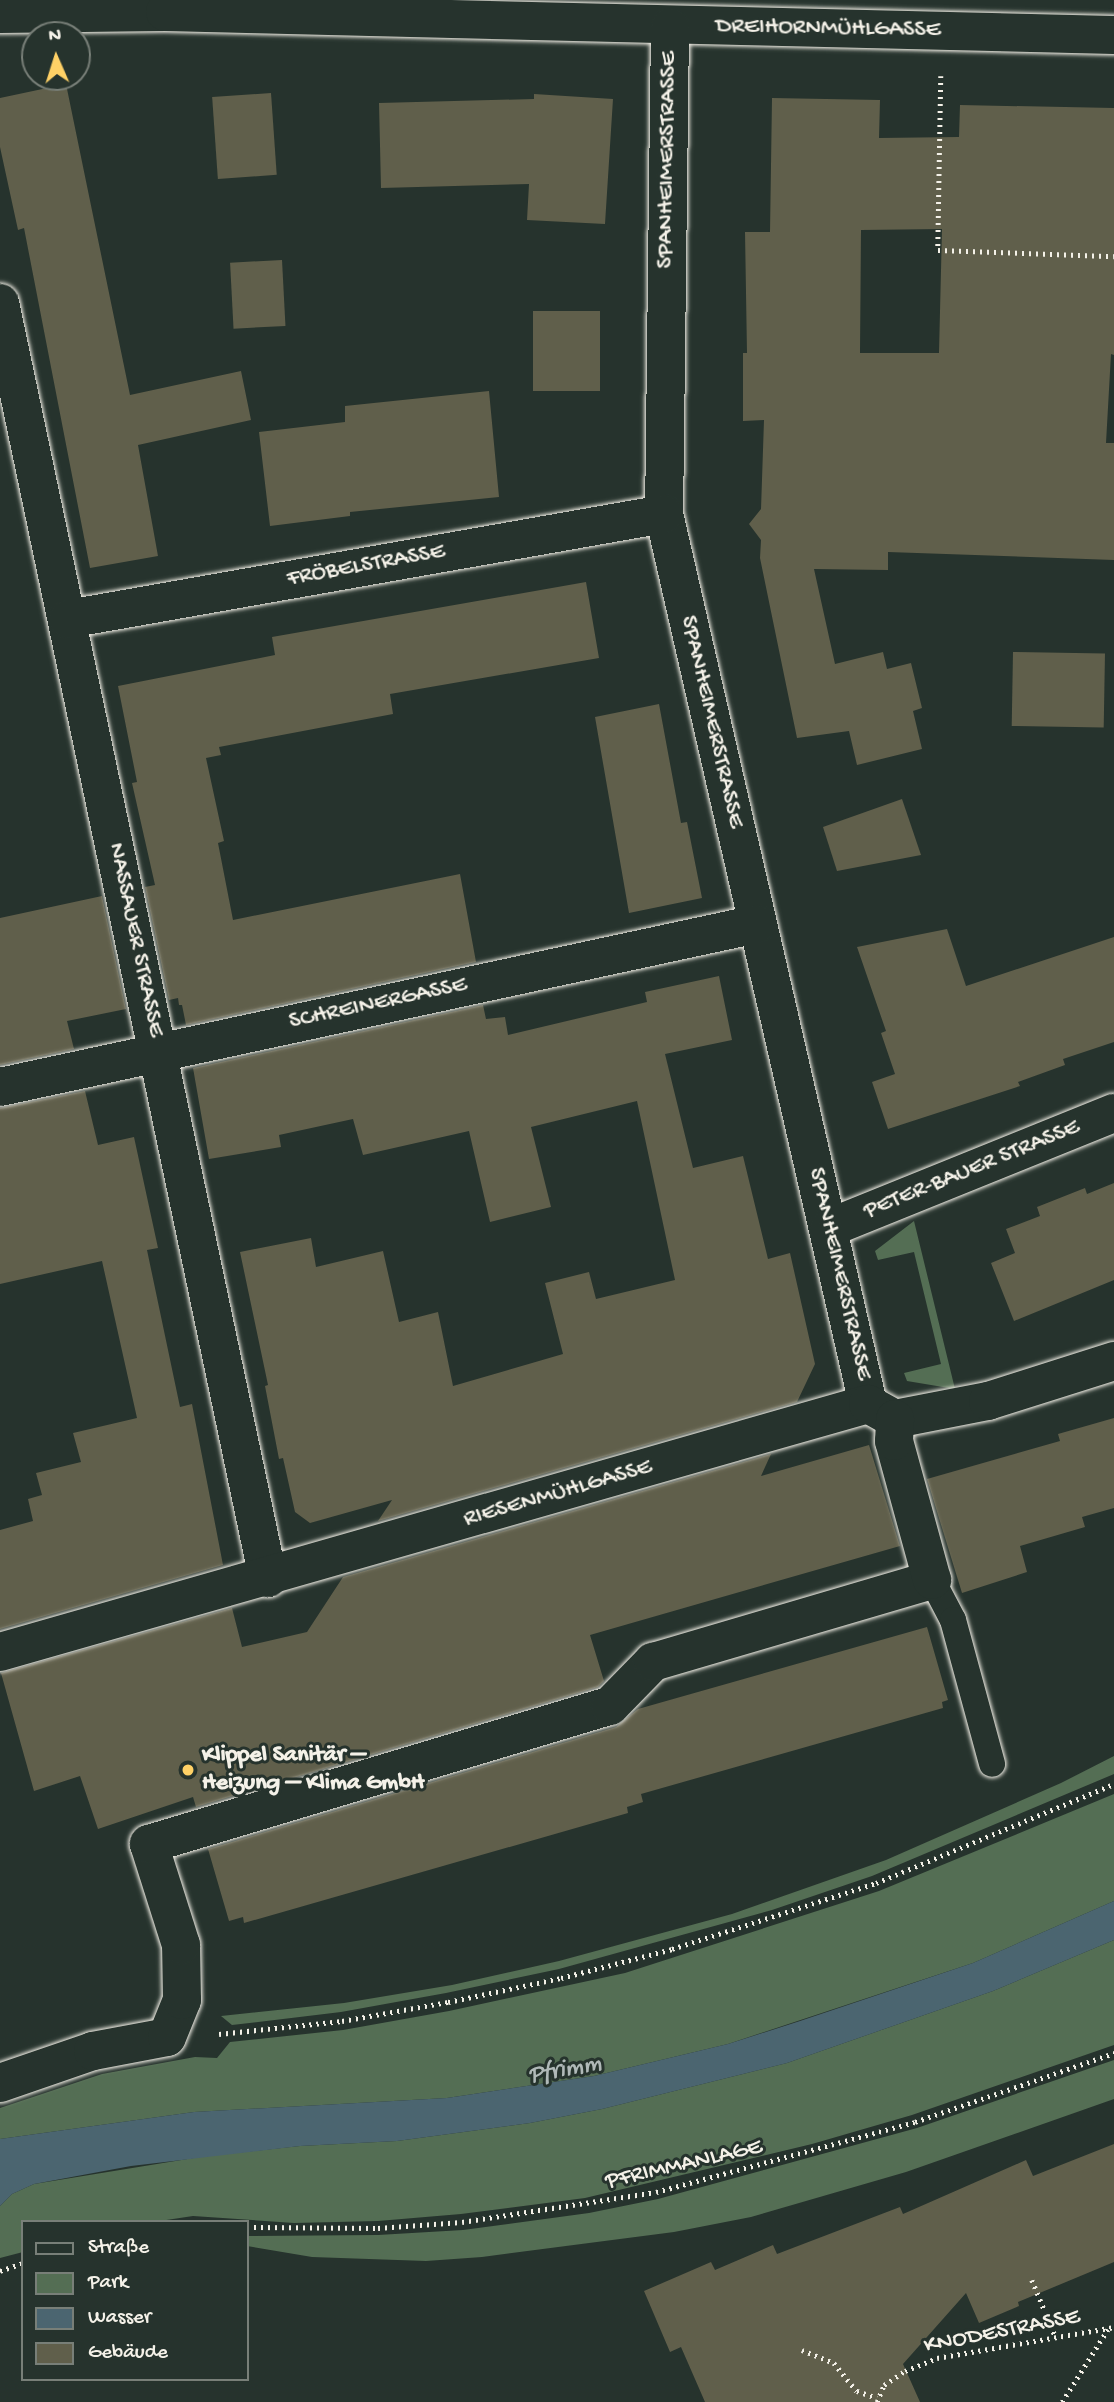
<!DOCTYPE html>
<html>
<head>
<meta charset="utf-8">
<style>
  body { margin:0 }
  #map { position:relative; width:1114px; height:2402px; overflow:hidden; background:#26332d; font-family:"Gochi Hand",sans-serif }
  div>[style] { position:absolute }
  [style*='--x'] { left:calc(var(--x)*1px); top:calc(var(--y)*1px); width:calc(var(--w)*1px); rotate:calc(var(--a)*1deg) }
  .green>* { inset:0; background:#546e54 }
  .water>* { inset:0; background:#4b6570 }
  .building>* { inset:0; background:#605f4b; transform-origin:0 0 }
  .path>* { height:4.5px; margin-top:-2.25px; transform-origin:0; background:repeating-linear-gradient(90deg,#f4f1e8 0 2px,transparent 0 7px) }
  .roads { filter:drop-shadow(0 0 2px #f4f1e8) drop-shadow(0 0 2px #f4f1e8) }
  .service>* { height:26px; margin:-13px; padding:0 13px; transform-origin:13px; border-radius:13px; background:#26332d }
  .minor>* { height:38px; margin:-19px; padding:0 19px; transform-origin:19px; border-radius:19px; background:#26332d }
  .dots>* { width:19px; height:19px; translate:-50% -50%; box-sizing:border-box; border:4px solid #26332d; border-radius:50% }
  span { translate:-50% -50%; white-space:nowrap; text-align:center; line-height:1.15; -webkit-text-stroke:6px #26332d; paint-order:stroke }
  .street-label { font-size:24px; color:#f4f1e8 }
  .poi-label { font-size:24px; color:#f4f1e8; font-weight:700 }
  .left { translate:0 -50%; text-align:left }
  .water-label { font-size:26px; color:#b0b9b8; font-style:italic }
  .legend { position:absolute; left:21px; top:2220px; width:228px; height:161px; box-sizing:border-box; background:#26332d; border:2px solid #787f78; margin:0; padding:9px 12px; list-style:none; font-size:21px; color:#f4f1e8 }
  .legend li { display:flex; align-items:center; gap:14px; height:35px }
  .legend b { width:35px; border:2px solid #787f78 }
  .north { position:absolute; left:21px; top:21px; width:70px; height:70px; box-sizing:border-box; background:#26332d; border:2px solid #787f78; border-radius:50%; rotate:357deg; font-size:19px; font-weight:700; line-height:28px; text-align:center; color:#f4f1e8 }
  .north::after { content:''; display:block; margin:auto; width:24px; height:32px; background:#ffd166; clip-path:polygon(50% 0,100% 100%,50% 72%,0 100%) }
</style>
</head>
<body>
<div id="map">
  <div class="green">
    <i style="clip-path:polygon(914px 1221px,955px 1389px,907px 1381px,904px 1373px,941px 1364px,914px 1252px,878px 1260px,875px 1251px)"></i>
    <i style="clip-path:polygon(1114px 1756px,1114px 1774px,872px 1876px,772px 1910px,559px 1969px,446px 1993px,341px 2012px,232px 2025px,221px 2016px,344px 2003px,452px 1985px,559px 1961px,732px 1914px,886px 1860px,1061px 1783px)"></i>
    <i style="clip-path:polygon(1114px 1794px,1114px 1901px,973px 1963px,728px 2044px,594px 2076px,447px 2098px,194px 2112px,0 2139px,0 2108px,102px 2074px,195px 2057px,217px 2058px,230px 2042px,343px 2030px,449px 2011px,625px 1973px,879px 1891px)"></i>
    <i style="clip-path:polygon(1114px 1940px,1114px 2045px,912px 2115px,812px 2144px,585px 2198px,461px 2214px,378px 2221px,294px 2223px,193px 2216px,153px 2222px,23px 2222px,23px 2252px,0 2258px,0 2206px,12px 2194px,34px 2184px,206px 2156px,300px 2146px,397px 2141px,530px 2123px,602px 2109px,787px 2063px,993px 1991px)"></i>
    <i style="clip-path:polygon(1114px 2060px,1114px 2099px,906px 2172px,751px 2217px,674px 2232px,482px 2257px,426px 2261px,312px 2257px,247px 2246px,247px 2236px,378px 2235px,463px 2230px,589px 2213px,658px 2199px,917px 2128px)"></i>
  </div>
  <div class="water">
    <i style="clip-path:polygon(1114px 1901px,1114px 1940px,993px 1991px,787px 2063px,602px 2109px,530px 2123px,397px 2141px,300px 2146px,131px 2166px,34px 2184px,12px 2194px,0 2206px,0 2139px,194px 2112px,447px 2098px,594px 2076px,728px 2044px,800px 2021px,973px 1963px)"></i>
  </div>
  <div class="building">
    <i style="clip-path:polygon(66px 84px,130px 395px,241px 371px,251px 420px,138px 445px,158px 556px,90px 568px,24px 228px,18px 230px,0 147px,0 98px)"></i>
    <i style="left:271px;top:93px;width:82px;height:59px;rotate:86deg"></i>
    <i style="clip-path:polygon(534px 94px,613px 99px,605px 224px,527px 220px,529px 184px,381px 188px,379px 103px,534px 99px)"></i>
    <i style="clip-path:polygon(evenodd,772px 98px,880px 100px,879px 138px,959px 137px,960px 105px,1114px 108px,1114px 355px,1111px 354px,1106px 443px,1114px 443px,1114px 560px,888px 552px,888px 570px,814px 569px,835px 664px,883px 652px,887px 669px,911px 663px,922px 708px,913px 711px,922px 749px,857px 765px,849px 731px,797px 738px,760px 558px,761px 540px,749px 524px,761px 509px,764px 420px,743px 421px,743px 353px,747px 353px,745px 232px,770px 232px,772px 98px,942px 229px,939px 353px,860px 353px,861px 230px,942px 229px)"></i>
    <i style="left:282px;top:260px;width:66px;height:52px;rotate:87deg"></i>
    <i style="left:533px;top:311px;width:67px;height:80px"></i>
    <i style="clip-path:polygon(489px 391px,499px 497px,350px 512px,350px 516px,270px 526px,259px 432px,345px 422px,345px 406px)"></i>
    <i style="clip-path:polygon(586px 582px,599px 658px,390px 694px,393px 714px,219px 747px,221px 755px,206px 758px,224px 841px,218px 843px,233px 920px,460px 874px,476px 962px,186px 1025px,182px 1005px,179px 1005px,178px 998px,169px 1000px,145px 887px,155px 885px,132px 783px,137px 782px,118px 686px,275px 655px,272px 637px)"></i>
    <i style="left:1013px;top:652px;width:92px;height:74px;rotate:1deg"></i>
    <i style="clip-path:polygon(659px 704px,681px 823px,687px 822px,702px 898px,629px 913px,595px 717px)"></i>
    <i style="clip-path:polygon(902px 799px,921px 855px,837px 871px,823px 827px)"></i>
    <i style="clip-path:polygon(102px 896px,126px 1009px,67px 1021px,74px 1049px,0 1065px,0 918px)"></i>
    <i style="clip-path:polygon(947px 929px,966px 986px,1114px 937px,1114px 1042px,1063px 1059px,1065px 1065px,1018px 1082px,1020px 1086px,888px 1129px,872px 1082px,895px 1074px,881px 1033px,886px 1031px,857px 947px)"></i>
    <i style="clip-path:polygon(719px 976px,732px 1040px,665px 1054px,693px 1168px,743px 1156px,768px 1259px,790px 1253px,815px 1364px,797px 1402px,378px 1521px,392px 1500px,310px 1523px,295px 1512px,283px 1458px,279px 1459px,265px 1386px,268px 1385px,240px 1252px,311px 1238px,316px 1267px,383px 1251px,399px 1322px,438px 1312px,453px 1386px,563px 1354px,545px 1283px,589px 1272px,596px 1299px,675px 1280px,637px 1101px,531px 1127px,551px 1207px,490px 1222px,469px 1131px,363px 1155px,353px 1119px,279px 1135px,281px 1147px,209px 1159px,193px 1068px,483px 1005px,486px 1019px,505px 1017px,508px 1035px,647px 1002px,645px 992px)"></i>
    <i style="clip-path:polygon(85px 1091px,98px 1145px,134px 1137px,158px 1248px,147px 1250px,180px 1407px,192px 1404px,223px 1565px,0 1629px,0 1530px,33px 1521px,28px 1499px,42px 1495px,36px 1473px,81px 1462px,73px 1433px,137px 1418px,102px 1261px,0 1284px,0 1108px)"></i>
    <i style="clip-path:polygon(1114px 1183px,1114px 1280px,1014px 1321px,991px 1263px,1015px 1253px,1006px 1229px,1040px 1216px,1037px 1207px,1085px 1188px,1087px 1194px)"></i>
    <i style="clip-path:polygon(1114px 1418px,1114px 1508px,1082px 1517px,1085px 1527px,1020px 1546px,1027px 1572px,962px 1593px,927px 1479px,1060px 1441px,1058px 1434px)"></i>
    <i style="clip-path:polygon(869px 1445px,900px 1546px,590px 1635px,604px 1681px,598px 1687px,196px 1807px,193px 1797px,98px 1829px,80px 1776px,34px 1791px,1px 1673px,232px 1608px,242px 1647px,307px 1632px,343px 1577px,771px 1454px,761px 1476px)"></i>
    <i style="clip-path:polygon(927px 1627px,948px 1700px,942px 1702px,943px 1708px,641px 1794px,643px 1802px,627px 1807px,628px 1813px,244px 1923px,243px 1917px,229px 1921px,208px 1849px,616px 1727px,638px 1709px)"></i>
    <i style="clip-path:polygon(1114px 2144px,1114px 2262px,1018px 2302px,1019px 2306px,979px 2323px,966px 2293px,903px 2364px,920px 2402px,705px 2402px,681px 2347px,670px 2352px,644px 2291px,711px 2262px,715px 2270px,773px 2245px,777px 2254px,900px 2207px,903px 2214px,1026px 2160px,1033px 2176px)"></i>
  </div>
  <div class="path">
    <i style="--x:941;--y:76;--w:174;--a:91"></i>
    <i style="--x:938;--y:250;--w:176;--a:2"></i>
    <i style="--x:219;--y:2034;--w:124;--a:-6"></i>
    <i style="--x:342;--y:2021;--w:108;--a:-10.2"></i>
    <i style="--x:448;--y:2002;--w:116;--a:-12"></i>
    <i style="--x:561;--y:1978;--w:115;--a:-14.6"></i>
    <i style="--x:672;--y:1949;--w:214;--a:-17.9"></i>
    <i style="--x:876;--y:1883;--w:258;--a:-22.6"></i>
    <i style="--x:247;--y:2227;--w:131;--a:0.4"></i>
    <i style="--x:378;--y:2228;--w:84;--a:-4.1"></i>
    <i style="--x:462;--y:2222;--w:196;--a:-8.8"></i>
    <i style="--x:656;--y:2192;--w:268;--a:-15.1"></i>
    <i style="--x:915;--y:2122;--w:211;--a:-19.1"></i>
    <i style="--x:0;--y:2271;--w:24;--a:-19"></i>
    <i style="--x:1032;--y:2280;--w:63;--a:67.5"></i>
    <i style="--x:802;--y:2350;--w:35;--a:22"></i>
    <i style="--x:834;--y:2363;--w:36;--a:51"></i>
    <i style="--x:857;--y:2391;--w:21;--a:19"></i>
    <i style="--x:877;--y:2402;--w:18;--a:-68"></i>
    <i style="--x:884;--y:2385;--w:25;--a:-34"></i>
    <i style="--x:905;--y:2371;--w:35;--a:-22"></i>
    <i style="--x:937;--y:2358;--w:180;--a:-9.9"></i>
    <i style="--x:1062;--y:2402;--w:86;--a:-57.8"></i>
  </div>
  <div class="roads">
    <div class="service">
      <i style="--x:932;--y:1580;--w:45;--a:62.3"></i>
      <i style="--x:953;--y:1620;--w:149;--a:74.8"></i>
    </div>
    <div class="minor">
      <i style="--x:0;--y:14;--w:165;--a:-0.7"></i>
      <i style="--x:165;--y:12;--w:949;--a:1.39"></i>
      <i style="--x:670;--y:27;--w:487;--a:90.7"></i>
      <i style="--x:664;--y:514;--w:913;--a:77.09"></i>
      <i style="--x:0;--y:303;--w:1303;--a:78.13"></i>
      <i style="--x:68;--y:619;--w:605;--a:-9.99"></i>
      <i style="--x:0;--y:1087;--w:774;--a:-12.15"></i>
      <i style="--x:829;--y:1228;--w:307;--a:-22"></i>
      <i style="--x:0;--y:1652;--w:903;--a:-15.95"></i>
      <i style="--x:868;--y:1404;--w:31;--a:29"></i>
      <i style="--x:895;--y:1419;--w:95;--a:-11"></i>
      <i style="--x:988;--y:1401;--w:132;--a:-17.6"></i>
      <i style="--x:0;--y:2083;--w:98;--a:-19"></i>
      <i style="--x:93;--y:2051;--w:75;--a:-10.7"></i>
      <i style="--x:167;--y:2037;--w:40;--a:-68"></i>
      <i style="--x:182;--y:2000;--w:55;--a:-91"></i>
      <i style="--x:181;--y:1945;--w:106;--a:-107.6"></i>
      <i style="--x:149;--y:1844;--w:481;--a:-16.7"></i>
      <i style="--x:610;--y:1706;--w:62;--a:-45.7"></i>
      <i style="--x:653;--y:1662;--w:291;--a:-16.4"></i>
      <i style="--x:932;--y:1580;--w:144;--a:-105.3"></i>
      <i style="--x:894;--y:1441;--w:22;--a:-87"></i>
    </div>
  </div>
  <div class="dots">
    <i style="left:188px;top:1770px;background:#ffd166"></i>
  </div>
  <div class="street-label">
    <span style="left:828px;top:29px;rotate:1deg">DREIHORNMÜHLGASSE</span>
    <span style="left:668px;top:160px;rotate:-89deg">SPANHEIMERSTRASSE</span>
    <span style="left:366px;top:566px;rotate:-10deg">FRÖBELSTRASSE</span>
    <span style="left:711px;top:722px;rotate:77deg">SPANHEIMERSTRASSE</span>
    <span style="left:135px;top:940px;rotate:78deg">NASSAUER STRASSE</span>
    <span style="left:378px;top:1004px;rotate:-12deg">SCHREINERGASSE</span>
    <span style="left:972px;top:1170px;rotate:-22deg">PETER-BAUER STRASSE</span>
    <span style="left:839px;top:1274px;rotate:77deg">SPANHEIMERSTRASSE</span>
    <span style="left:558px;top:1494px;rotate:-16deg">RIESENMÜHLGASSE</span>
    <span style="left:684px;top:2165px;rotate:-13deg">PFRIMMANLAGE</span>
    <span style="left:1002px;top:2332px;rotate:-11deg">KNODESTRASSE</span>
  </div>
  <div class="poi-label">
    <span class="left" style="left:202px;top:1770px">Klippel Sanitär –<br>Heizung – Klima GmbH</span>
  </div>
  <div class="water-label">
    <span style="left:565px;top:2071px;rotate:-10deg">Pfrimm</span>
  </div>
  <ul class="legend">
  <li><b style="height:9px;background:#26332d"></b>Straße</li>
  <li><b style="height:19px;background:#546e54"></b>Park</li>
  <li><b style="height:19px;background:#4b6570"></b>Wasser</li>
  <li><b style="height:19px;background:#605f4b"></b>Gebäude</li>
  </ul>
  <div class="north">N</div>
</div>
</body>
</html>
